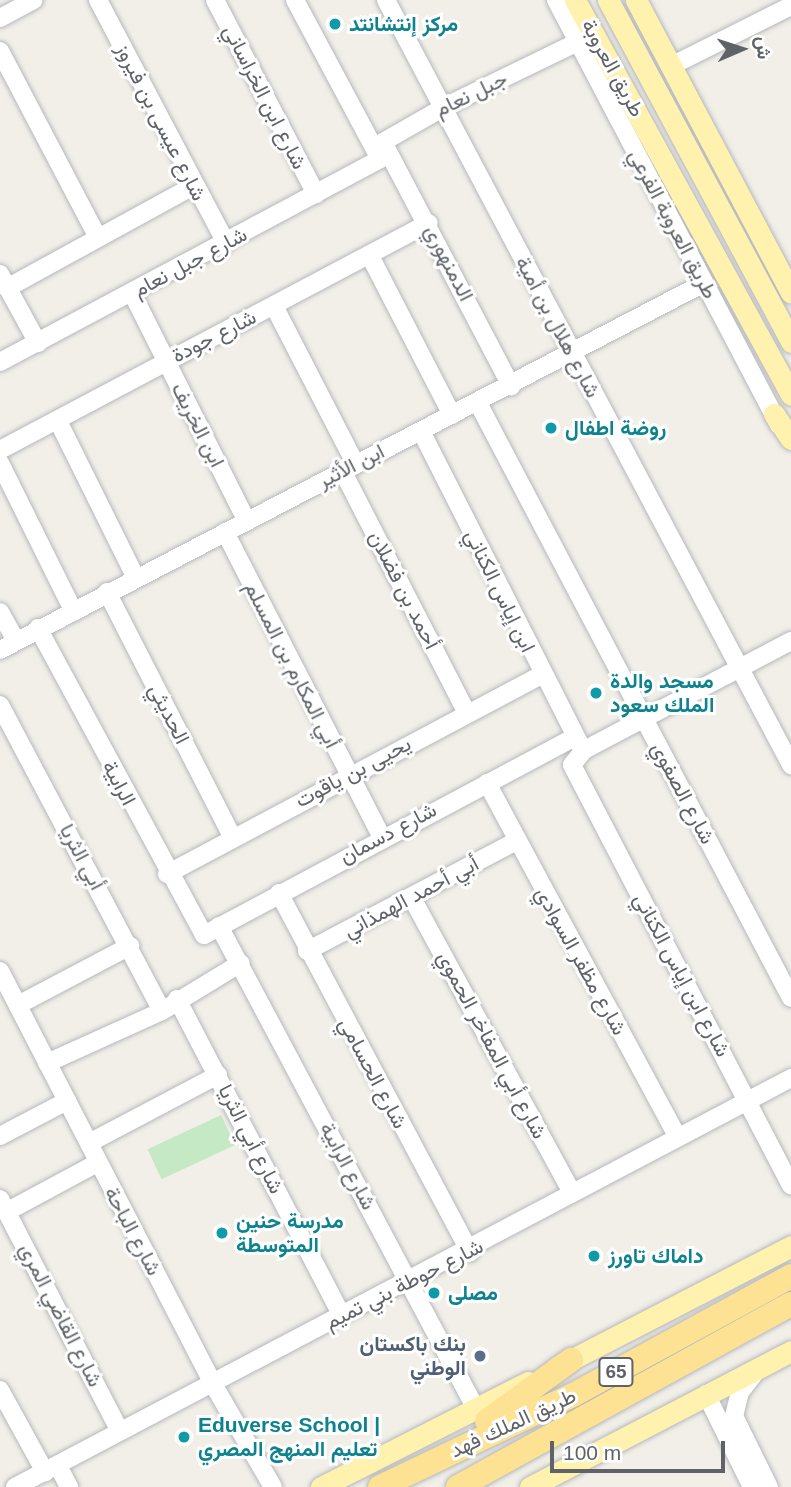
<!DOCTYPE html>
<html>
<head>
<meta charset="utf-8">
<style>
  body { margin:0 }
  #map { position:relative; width:791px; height:1487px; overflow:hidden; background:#f1efe8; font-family:Helvetica,Vazirmatn,sans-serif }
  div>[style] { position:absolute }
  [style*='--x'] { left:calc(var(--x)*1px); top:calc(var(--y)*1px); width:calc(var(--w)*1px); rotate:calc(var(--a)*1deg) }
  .green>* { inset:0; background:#c5e8c5; transform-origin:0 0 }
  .roads { filter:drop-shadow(0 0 2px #b5b8bc) drop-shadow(0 0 2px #b5b8bc) }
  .minor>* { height:18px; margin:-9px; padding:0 9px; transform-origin:9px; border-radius:9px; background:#fff }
  .major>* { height:21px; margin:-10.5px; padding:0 10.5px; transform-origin:10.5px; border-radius:10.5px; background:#fff2af }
  .highway>* { height:24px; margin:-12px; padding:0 12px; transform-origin:12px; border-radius:12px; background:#fde293 }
  .dots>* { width:19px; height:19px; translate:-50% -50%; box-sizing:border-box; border:4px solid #fff; border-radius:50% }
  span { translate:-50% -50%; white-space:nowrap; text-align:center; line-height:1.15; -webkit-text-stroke:6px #fff; paint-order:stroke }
  .shield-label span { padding:2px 5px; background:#fff; border:2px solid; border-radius:5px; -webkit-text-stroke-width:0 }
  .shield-label { font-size:19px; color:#5f6368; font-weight:700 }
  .culture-label { font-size:21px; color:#0d838f; font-weight:700 }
  .left { translate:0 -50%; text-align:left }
  .street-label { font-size:21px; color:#5f6368 }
  .service-label { font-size:21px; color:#4e5e75; font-weight:700 }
  .right { translate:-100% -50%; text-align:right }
  .north { position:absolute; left:707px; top:14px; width:70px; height:70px; -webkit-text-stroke:5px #fff; paint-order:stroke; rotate:87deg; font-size:19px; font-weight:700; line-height:28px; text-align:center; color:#5f6368 }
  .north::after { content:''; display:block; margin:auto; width:24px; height:32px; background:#5f6368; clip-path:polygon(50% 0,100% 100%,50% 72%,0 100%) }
  .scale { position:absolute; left:550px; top:1441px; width:175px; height:32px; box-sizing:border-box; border:4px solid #5f6368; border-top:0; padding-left:9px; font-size:21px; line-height:24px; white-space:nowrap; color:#5f6368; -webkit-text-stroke:5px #fff; paint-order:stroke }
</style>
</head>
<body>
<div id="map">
  <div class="green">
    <i style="left:221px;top:1115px;width:33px;height:81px;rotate:65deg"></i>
  </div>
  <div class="roads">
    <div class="minor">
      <i style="--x:98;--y:0;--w:275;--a:62.2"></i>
      <i style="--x:215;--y:0;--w:219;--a:62.5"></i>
      <i style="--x:295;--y:0;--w:180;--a:61.9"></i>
      <i style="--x:386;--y:0;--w:866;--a:62.1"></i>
      <i style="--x:556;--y:0;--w:480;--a:62.3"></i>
      <i style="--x:0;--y:18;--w:38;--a:-28"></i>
      <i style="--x:0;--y:51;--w:211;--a:62.3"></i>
      <i style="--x:673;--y:65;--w:132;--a:-26.6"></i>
      <i style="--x:383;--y:142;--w:276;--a:62.3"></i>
      <i style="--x:381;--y:152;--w:10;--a:-79"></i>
      <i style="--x:383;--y:142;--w:70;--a:-29.8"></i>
      <i style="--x:444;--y:107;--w:149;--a:-25.9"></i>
      <i style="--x:370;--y:256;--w:179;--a:62.7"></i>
      <i style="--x:0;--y:274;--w:79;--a:61.2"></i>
      <i style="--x:7;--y:288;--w:212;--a:-28.7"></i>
      <i style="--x:132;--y:293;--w:254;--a:63.3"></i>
      <i style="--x:274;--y:306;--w:177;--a:62.7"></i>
      <i style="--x:0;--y:362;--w:431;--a:-28.1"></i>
      <i style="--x:478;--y:403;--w:672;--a:62.25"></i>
      <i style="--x:58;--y:421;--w:173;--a:63.6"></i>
      <i style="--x:421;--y:431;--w:353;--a:63.1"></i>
      <i style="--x:0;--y:450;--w:485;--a:-27.9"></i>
      <i style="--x:0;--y:463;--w:166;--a:63.6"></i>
      <i style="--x:342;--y:470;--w:271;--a:62.8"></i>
      <i style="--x:225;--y:532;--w:341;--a:62.8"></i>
      <i style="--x:107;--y:592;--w:274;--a:62.9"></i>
      <i style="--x:0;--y:612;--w:33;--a:61"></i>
      <i style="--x:38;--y:628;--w:349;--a:61.6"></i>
      <i style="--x:204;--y:935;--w:421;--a:-28.1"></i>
      <i style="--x:791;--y:641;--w:234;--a:152.2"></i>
      <i style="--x:584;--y:750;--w:19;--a:129"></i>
      <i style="--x:572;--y:765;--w:474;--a:62.5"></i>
      <i style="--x:0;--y:650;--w:794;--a:-27.53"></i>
      <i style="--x:0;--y:705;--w:346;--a:62.1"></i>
      <i style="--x:487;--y:783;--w:402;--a:61.7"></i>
      <i style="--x:167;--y:874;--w:425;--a:-28"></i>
      <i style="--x:279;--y:893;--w:407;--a:62"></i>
      <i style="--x:412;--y:898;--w:336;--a:61.5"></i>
      <i style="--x:219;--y:926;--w:545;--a:61.98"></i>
      <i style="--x:307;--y:951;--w:235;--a:-27.7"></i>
      <i style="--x:0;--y:971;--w:465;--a:62.7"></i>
      <i style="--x:213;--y:1384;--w:119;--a:59.8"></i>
      <i style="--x:177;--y:999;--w:357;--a:62.5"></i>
      <i style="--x:18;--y:1005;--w:127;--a:-27.8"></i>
      <i style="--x:47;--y:1063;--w:126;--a:-24.3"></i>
      <i style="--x:162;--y:1011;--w:92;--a:-31.3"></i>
      <i style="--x:0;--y:1136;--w:76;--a:-27.6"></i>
      <i style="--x:89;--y:1143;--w:146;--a:-27.8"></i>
      <i style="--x:0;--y:1199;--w:261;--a:62.7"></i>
      <i style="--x:8;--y:1211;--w:101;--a:-28.3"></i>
      <i style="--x:758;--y:1369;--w:29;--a:128"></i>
      <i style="--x:740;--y:1392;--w:25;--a:104"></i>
      <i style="--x:734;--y:1416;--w:79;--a:63.8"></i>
      <i style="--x:0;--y:1390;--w:94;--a:61.2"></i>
      <i style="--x:706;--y:1394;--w:104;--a:63.7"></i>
      <i style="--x:58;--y:1466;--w:24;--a:62"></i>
      <i style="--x:15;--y:1487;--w:877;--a:-27.79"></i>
    </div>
    <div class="major">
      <i style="--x:575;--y:0;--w:450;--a:61.3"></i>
      <i style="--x:608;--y:0;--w:388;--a:61.8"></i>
      <i style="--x:636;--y:0;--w:331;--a:62.1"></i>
      <i style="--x:774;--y:414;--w:30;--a:56"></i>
      <i style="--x:557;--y:1367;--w:263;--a:-27.3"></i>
      <i style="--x:321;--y:1487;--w:232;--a:-26.9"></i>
      <i style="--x:530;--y:1487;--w:294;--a:-27.5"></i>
    </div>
    <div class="highway">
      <i style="--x:487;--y:1421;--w:104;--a:-36"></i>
      <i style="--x:380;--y:1487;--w:214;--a:-25.5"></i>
      <i style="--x:573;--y:1395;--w:248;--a:-28.6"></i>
      <i style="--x:458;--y:1487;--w:380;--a:-28.8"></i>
    </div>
  </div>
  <div class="dots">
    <i style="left:335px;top:24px;background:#0f9aa8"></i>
    <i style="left:551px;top:428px;background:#0f9aa8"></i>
    <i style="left:596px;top:693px;background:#0f9aa8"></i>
    <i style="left:222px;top:1233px;background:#0f9aa8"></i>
    <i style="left:594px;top:1256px;background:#0f9aa8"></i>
    <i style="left:434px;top:1293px;background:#0f9aa8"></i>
    <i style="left:480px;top:1356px;background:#5c6f8a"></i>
    <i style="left:184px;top:1437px;background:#0f9aa8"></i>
  </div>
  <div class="shield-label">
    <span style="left:616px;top:1372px">65</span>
  </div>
  <div class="culture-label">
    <span class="left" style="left:349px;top:24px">مركز إنتشانتد</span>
    <span class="left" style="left:565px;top:428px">روضة اطفال</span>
    <span class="left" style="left:610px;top:693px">مسجد والدة<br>الملك سعود</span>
    <span class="left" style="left:236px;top:1233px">مدرسة حنين<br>المتوسطة</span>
    <span class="left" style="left:608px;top:1256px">داماك تاورز</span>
    <span class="left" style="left:448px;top:1293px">مصلى</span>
    <span class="left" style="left:198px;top:1437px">Eduverse School |<br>تعليم المنهج المصري</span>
  </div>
  <div class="street-label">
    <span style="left:613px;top:68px;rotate:61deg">طريق العروبة</span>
    <span style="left:471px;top:94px;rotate:-26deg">جبل نعام</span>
    <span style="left:265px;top:97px;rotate:63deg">شارع ابن الخراساني</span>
    <span style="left:161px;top:122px;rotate:63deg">شارع عيسى بن فيروز</span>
    <span style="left:673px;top:224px;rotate:62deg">طريق العروبة الفرعي</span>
    <span style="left:190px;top:262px;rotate:-28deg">شارع جبل نعام</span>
    <span style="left:449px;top:263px;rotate:63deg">الدمنهوري</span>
    <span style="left:558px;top:327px;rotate:62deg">شارع هلال بن أمية</span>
    <span style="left:214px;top:336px;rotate:-27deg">شارع جودة</span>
    <span style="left:198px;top:425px;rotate:63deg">ابن الخريف</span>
    <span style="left:351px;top:466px;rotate:-27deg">ابن الأثير</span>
    <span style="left:404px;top:590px;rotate:63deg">أحمد بن فضلان</span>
    <span style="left:500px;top:591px;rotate:64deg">ابن إياس الكناني</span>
    <span style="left:292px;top:665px;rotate:63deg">أبي المكارم بن المسلم</span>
    <span style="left:169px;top:714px;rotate:63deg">الحديثي</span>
    <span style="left:353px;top:772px;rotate:-28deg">يحيى بن ياقوت</span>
    <span style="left:119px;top:783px;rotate:62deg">الرابية</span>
    <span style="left:683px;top:793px;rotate:62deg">شارع الصفوي</span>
    <span style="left:388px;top:833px;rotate:-28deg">شارع دسمان</span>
    <span style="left:82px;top:857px;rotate:62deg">أبي الثريا</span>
    <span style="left:411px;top:897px;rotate:-28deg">أبي أحمد الهمذاني</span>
    <span style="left:581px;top:961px;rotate:61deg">شارع مظفر السوادي</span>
    <span style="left:682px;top:975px;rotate:62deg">شارع ابن إياس الكناني</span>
    <span style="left:492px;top:1045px;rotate:62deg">شارع أبي المفاخر الحموي</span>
    <span style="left:373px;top:1073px;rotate:62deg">شارع الحسامي</span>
    <span style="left:251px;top:1139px;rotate:63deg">شارع أبي الثريا</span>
    <span style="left:348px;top:1166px;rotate:62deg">شارع الرابية</span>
    <span style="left:133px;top:1231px;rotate:62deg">شارع الباحة</span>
    <span style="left:404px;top:1284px;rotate:-27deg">شارع حوطة بني تميم</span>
    <span style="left:61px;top:1315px;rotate:63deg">شارع القاضي المري</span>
    <span style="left:513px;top:1423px;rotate:-25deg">طريق الملك فهد</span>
  </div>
  <div class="service-label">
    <span class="right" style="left:466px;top:1356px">بنك باكستان<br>الوطني</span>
  </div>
  <div class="north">ش</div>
  <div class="scale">100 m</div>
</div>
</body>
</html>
